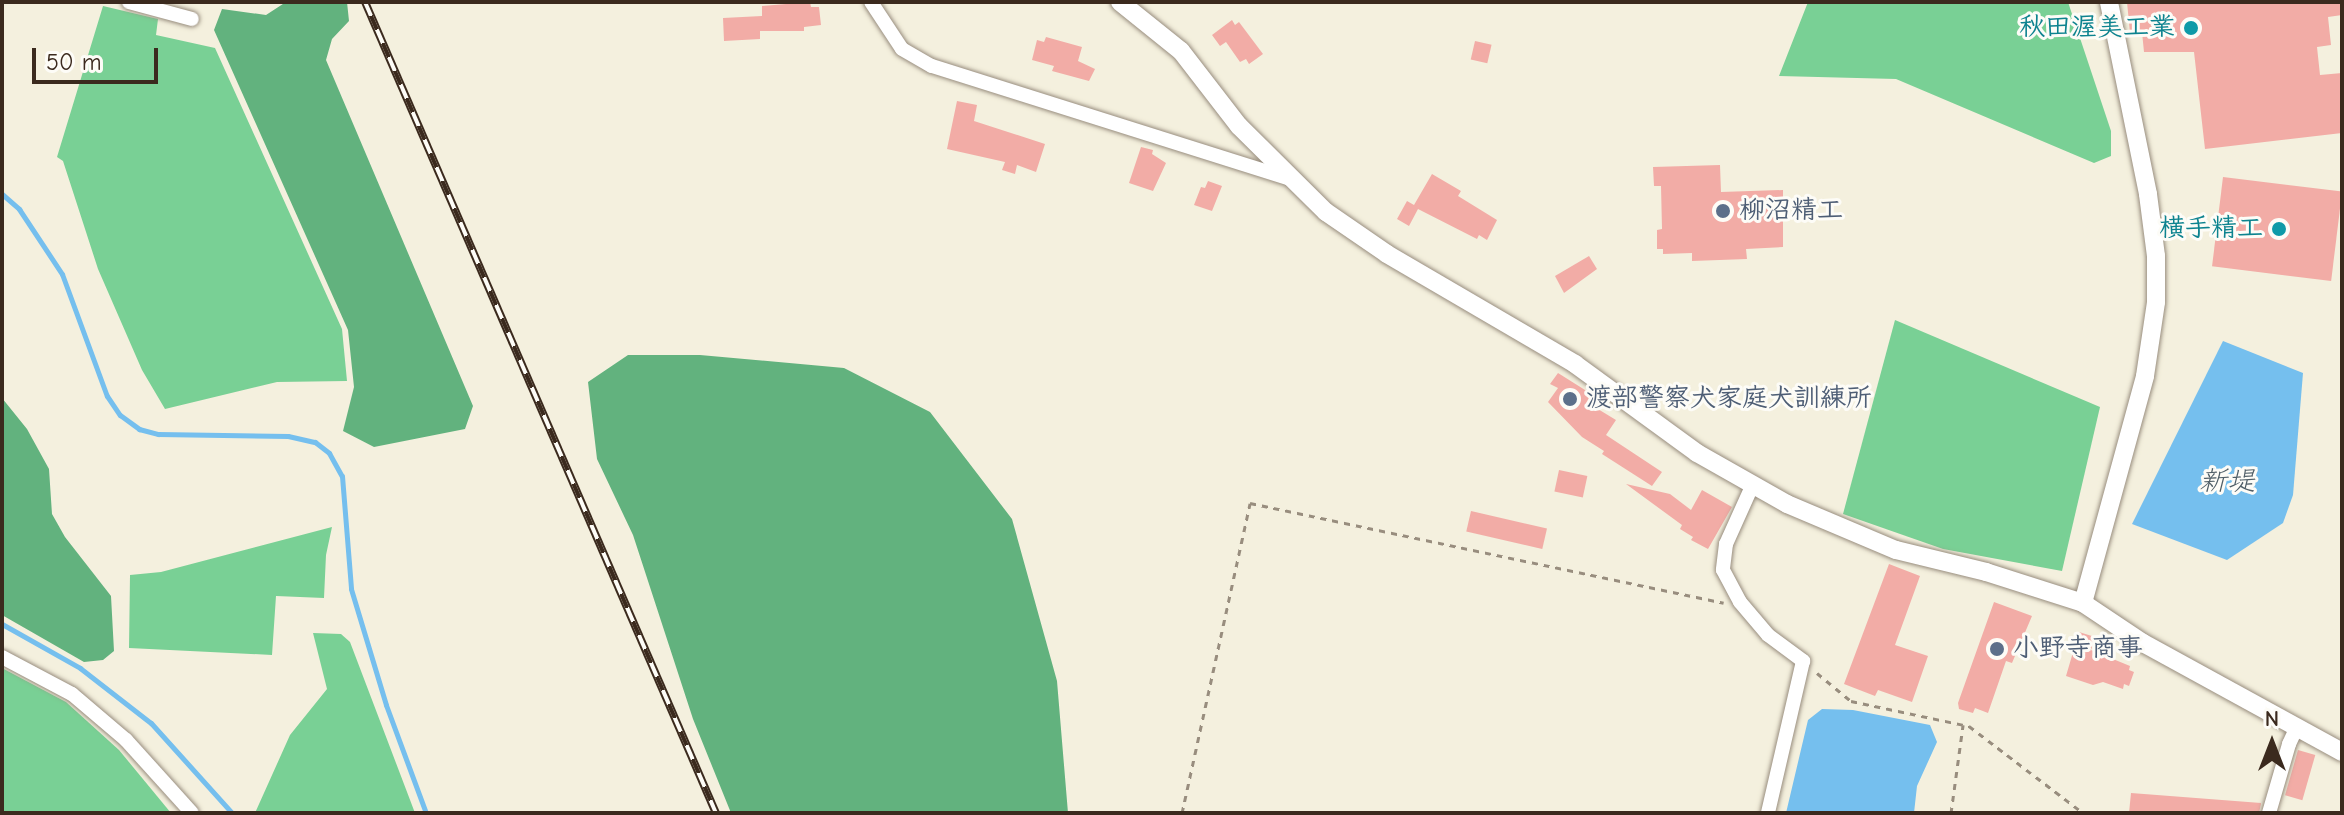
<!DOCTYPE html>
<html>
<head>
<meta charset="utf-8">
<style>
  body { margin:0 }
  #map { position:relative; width:2344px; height:815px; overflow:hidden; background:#f4f0de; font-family:"Comic Neue","Klee One",sans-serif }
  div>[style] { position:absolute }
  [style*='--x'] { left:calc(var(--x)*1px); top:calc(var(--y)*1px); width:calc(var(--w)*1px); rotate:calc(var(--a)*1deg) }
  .green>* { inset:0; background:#79d095 }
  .forest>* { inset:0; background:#62b27e }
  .water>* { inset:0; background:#75bfee }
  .stream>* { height:5px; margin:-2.5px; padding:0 2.5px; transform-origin:2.5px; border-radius:2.5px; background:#75bfee }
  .building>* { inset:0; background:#f2aca6; transform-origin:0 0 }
  .path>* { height:3px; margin-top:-1.5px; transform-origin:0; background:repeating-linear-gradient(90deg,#988d7e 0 6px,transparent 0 12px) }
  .roads { filter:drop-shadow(0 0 2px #988d7e) drop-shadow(0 0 2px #988d7e) }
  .minor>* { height:14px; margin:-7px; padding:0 7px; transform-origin:7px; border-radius:7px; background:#fff }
  .tertiary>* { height:18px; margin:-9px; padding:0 9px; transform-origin:9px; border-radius:9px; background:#fff }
  .rail>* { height:8px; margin-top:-4px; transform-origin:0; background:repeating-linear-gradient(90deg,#fdfcf7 0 15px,#3b2a1e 0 30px); box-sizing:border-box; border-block:2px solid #3b2a1e }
  .dots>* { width:22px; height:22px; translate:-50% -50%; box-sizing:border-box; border:4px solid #fdfcf7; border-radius:50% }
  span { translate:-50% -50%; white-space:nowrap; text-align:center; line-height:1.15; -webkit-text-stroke:6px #fdfcf7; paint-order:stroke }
  .culture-label { font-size:26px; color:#0d838f; font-weight:700 }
  .right { translate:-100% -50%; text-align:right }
  .service-label { font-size:26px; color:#4e5e75; font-weight:700 }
  .left { translate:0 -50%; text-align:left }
  .water-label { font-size:28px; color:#4f5e67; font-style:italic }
  .frame { position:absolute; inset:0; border:4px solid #3b2a1e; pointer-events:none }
  .north { position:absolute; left:2232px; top:703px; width:80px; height:80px; -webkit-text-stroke:6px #fdfcf7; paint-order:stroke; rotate:0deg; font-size:22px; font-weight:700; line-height:32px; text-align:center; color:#3b2a1e }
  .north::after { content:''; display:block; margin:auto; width:28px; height:36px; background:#3b2a1e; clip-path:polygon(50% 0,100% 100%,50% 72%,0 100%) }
  .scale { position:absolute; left:32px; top:48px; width:126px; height:36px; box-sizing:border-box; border:4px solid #3b2a1e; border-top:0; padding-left:10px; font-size:24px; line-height:28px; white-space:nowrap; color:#3b2a1e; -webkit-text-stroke:6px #fdfcf7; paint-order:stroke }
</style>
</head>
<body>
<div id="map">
  <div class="green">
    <i style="clip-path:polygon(1808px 2px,2068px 2px,2111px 131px,2111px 156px,2094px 163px,1896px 79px,1779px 76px)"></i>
    <i style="clip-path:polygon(103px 6px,158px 19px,156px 35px,215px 48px,342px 329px,347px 381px,277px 382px,165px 409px,142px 370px,98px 269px,63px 161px,57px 157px)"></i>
    <i style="clip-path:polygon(1895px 320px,2100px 407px,2062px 571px,1943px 549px,1843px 514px)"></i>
    <i style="clip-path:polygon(332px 527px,326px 555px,324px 598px,276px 596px,272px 655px,129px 648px,130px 575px,161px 572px)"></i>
    <i style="clip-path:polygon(313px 633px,341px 634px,350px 642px,415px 813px,255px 813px,290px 735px,327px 689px)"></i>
    <i style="clip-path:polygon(2px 668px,66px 702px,119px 750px,171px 813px,2px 813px)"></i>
  </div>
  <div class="forest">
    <i style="clip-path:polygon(286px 2px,347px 2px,349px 21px,332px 39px,326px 60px,473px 406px,465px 429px,374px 447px,343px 431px,354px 387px,348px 330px,214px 30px,222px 9px,266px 15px)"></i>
    <i style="clip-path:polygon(628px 355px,700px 355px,844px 368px,930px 412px,1012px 519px,1057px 681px,1068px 813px,731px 813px,693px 719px,633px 535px,597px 459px,588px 382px)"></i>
    <i style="clip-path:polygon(2px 398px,27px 429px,49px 469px,52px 514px,65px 537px,111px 596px,114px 651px,103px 660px,84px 662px,2px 615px)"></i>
  </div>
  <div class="water">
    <i style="clip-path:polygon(2223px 341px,2303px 373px,2293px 495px,2283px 523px,2227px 560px,2132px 524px)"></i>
    <i style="clip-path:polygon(1822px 709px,1853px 710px,1930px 725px,1937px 742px,1917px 786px,1914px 813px,1786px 813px,1808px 720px)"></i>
  </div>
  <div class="stream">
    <i style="--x:2;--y:194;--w:23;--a:41"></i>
    <i style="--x:19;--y:209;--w:78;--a:56.5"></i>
    <i style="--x:62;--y:274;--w:130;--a:69.8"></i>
    <i style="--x:107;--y:396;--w:23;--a:56"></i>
    <i style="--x:120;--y:415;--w:24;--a:36"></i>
    <i style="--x:139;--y:429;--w:20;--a:15"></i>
    <i style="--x:158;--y:434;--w:130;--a:0.9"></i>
    <i style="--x:288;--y:436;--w:28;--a:13"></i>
    <i style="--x:315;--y:442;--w:18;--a:38"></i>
    <i style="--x:329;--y:453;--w:26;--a:61"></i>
    <i style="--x:342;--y:476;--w:113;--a:85.4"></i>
    <i style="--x:351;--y:589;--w:121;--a:73.2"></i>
    <i style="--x:386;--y:705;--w:115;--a:69.7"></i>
    <i style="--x:2;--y:624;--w:90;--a:29.4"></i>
    <i style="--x:80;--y:668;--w:90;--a:37.8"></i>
    <i style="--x:151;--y:723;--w:121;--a:48"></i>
  </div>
  <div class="building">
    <i style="clip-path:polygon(810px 2px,811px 7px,819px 7px,821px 25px,804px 27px,804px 31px,760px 31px,760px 39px,724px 41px,723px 18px,762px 16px,762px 6px)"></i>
    <i style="clip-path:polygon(2127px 2px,2342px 2px,2342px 15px,2328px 17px,2331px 45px,2317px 47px,2320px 75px,2342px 73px,2342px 133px,2205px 149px,2194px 52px,2144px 52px,2142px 32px,2130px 33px)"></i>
    <i style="clip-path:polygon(1232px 20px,1235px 25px,1239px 22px,1263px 54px,1249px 64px,1246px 59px,1240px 62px,1226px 42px,1220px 46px,1212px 35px)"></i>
    <i style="clip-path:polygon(1046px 37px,1082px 47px,1078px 61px,1095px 69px,1089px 81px,1052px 71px,1054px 66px,1032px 60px,1037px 40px,1044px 42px)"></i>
    <i style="left:1475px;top:41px;width:17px;height:19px;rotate:13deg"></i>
    <i style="clip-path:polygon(957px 101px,977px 105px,974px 121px,1045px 144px,1036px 172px,1017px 165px,1015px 174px,1002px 170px,1005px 162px,947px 149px)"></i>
    <i style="clip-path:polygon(1141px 147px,1153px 150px,1152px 154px,1166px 163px,1153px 191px,1129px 183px)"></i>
    <i style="clip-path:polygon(1720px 165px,1721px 192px,1783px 190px,1783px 247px,1746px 249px,1747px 259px,1692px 261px,1692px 253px,1663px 254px,1663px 249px,1657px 249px,1657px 230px,1662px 229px,1661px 186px,1654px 186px,1653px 167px)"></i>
    <i style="clip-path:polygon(1432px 174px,1461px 191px,1458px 196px,1497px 220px,1487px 240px,1479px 235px,1477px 239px,1418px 209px,1409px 226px,1397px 219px,1407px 201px,1414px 205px)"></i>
    <i style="left:2223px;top:177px;width:120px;height:90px;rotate:7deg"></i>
    <i style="clip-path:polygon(1208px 181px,1222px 186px,1212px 211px,1194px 205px,1201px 187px,1205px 188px)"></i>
    <i style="clip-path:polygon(1589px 256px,1597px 269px,1564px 293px,1555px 276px)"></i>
    <i style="clip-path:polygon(1558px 373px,1593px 395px,1588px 403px,1616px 420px,1606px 435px,1662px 472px,1652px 486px,1602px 454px,1604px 451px,1582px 437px,1548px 402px,1558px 388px,1550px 384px)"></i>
    <i style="left:1559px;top:470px;width:29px;height:22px;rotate:12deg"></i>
    <i style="clip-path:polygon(1626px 484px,1670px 494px,1691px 510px,1702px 490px,1732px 507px,1708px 549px,1691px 540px,1693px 537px,1680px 529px,1682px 525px)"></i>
    <i style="left:1471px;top:511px;width:78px;height:21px;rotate:13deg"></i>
    <i style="clip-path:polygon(1889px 564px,1920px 576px,1895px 645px,1928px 656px,1912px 702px,1878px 690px,1875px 696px,1844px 684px)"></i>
    <i style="clip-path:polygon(1994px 602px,2032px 616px,2012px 663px,2006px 661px,1988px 713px,1975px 708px,1973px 713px,1959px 709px,1958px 703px)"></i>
    <i style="clip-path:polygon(2079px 632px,2095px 637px,2091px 650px,2130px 666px,2129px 670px,2134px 672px,2129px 686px,2124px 684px,2123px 689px,2103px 682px,2093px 685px,2066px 676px)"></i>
    <i style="left:2298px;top:750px;width:18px;height:47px;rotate:16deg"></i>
    <i style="clip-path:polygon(2131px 793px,2261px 803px,2261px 804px,2259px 813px,2129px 813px)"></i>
  </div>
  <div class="path">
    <i style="--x:1817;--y:673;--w:44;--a:39.5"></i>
    <i style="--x:1851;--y:701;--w:121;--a:12"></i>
    <i style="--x:1969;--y:726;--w:143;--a:37.3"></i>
    <i style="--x:1182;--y:813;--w:317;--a:-77.6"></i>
    <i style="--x:1250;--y:503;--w:484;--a:11.9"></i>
    <i style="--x:1951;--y:813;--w:89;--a:-82.2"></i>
  </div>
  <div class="roads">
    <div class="minor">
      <i style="--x:129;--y:2;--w:65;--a:15.1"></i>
      <i style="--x:871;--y:2;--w:56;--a:56.6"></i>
      <i style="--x:902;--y:49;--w:34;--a:30"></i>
      <i style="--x:932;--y:66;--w:375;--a:17.5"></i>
      <i style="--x:1753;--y:484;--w:66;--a:114.2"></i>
      <i style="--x:1726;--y:544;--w:26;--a:97"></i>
      <i style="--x:1723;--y:570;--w:36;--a:62"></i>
      <i style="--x:1740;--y:602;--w:43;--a:49.7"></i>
      <i style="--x:1768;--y:635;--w:44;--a:36.6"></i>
      <i style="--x:1803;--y:661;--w:156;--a:103"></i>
      <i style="--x:2;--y:657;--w:79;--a:27.9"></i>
      <i style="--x:72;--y:694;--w:71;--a:40.4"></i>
      <i style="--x:126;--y:740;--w:98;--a:47.9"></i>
      <i style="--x:2269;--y:813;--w:72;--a:-73.8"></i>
      <i style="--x:2289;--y:744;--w:19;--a:-65"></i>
    </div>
    <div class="tertiary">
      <i style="--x:1120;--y:2;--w:78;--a:38.8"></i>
      <i style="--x:1181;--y:51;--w:95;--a:52.3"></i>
      <i style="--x:1239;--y:126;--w:122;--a:44.7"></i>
      <i style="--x:1326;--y:212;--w:74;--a:34.5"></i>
      <i style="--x:1387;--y:254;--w:218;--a:30.3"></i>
      <i style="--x:1575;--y:364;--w:151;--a:36.1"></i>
      <i style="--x:1697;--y:453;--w:103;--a:29.5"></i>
      <i style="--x:1787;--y:504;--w:118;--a:22.9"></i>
      <i style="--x:1896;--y:550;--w:93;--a:13.7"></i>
      <i style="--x:1986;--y:572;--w:102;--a:17.7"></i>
      <i style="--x:2083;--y:603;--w:72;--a:33.7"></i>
      <i style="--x:2143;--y:643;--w:227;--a:28.7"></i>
      <i style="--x:2083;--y:603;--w:235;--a:-74.7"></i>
      <i style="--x:2145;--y:376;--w:75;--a:-81.5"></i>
      <i style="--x:2156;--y:302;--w:46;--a:-90"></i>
      <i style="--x:2156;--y:256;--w:63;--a:-97.4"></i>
      <i style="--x:2148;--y:194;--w:196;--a:-101.5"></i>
    </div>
  </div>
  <div class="rail">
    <i style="--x:365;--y:2;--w:884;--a:66.6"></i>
  </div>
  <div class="dots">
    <i style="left:2191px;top:28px;background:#0f9aa8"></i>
    <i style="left:1723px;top:211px;background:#5c6f8a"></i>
    <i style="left:2279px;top:229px;background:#0f9aa8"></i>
    <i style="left:1570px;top:399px;background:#5c6f8a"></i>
    <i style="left:1997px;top:649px;background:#5c6f8a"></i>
  </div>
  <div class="culture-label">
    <span class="right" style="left:2175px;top:28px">秋田渥美工業</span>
    <span class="right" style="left:2263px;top:229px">横手精工</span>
  </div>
  <div class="service-label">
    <span class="left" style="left:1739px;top:211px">柳沼精工</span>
    <span class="left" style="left:1586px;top:399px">渡部警察犬家庭犬訓練所</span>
    <span class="left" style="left:2013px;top:649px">小野寺商事</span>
  </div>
  <div class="water-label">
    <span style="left:2227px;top:481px">新堤</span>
  </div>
  <div class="frame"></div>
  <div class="north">N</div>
  <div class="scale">50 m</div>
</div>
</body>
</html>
